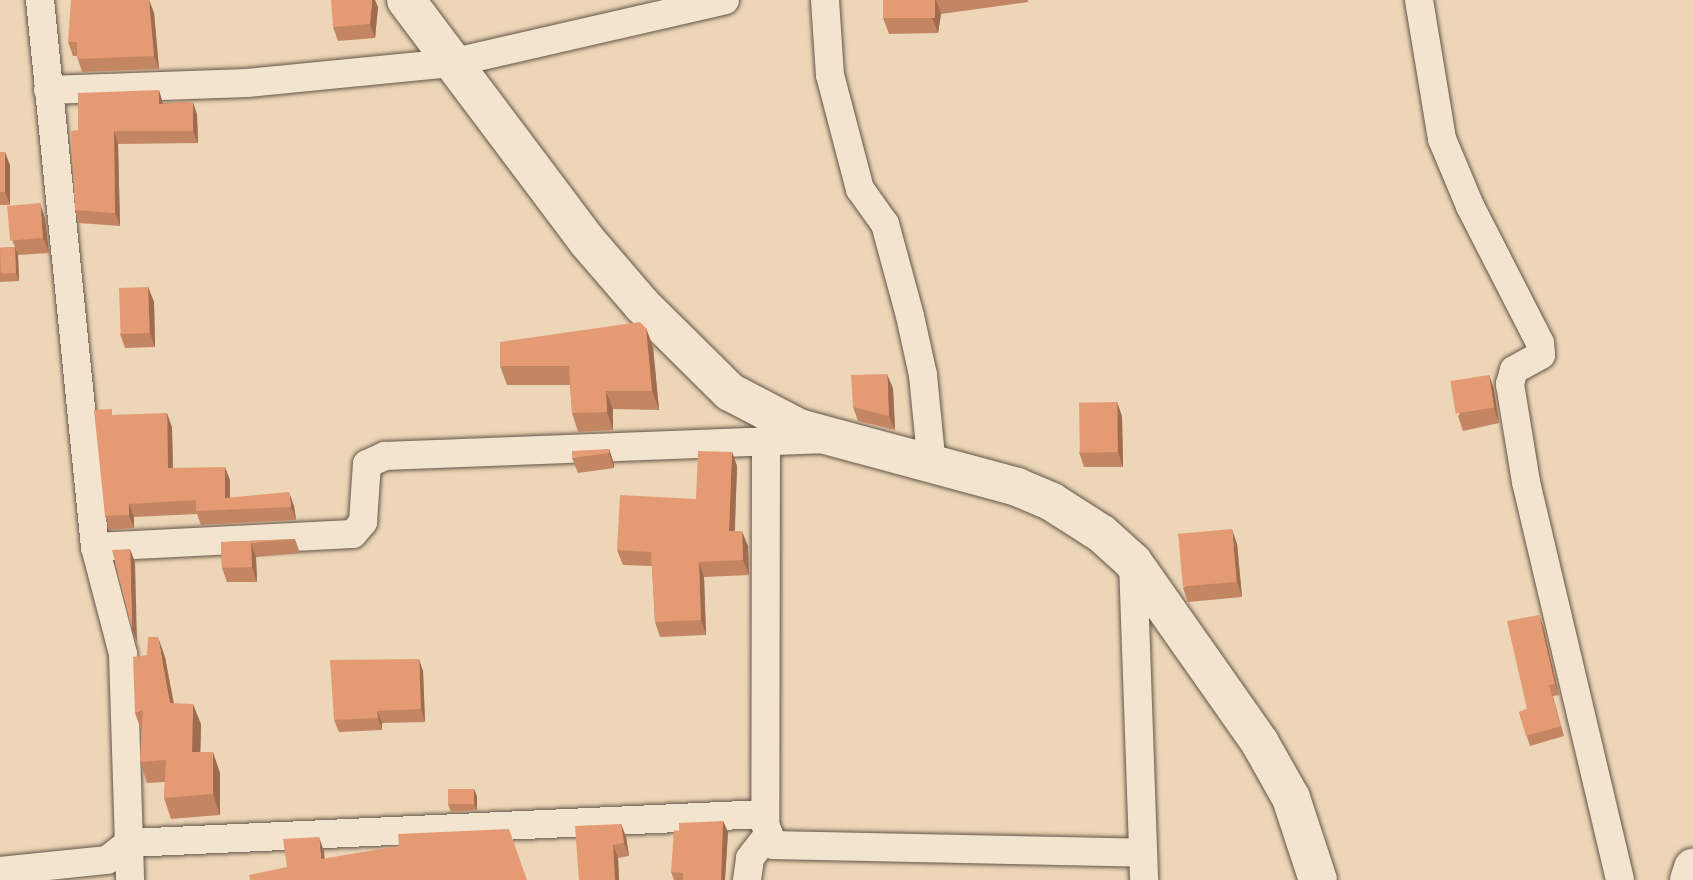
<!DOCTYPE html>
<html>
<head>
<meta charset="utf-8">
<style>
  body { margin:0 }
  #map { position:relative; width:1693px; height:880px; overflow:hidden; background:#edd6b7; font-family:"Libre Bodoni",serif }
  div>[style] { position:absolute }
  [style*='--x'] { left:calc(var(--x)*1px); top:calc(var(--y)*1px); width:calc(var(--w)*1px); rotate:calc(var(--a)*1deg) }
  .roads { filter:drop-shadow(0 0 2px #635448) drop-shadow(0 0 2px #635448) }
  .street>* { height:28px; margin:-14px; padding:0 14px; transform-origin:14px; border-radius:14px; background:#f3e4d0 }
  .secondary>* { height:38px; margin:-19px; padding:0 19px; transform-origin:19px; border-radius:19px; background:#f3e4d0 }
  .wall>* { inset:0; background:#c48563 }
  .shaded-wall>* { inset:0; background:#a06c50 }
  .building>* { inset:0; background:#e49b73; transform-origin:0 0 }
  span { translate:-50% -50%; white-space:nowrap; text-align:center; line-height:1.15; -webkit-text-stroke:5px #f3e4d0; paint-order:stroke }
</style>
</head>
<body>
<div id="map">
  <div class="roads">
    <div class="street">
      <i style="--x:40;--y:0;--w:550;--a:84.26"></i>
      <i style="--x:95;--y:547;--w:111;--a:75.3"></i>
      <i style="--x:123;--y:654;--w:226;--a:88.2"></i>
      <i style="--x:825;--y:0;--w:75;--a:86.2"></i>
      <i style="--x:830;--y:75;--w:118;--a:75.3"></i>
      <i style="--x:860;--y:189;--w:43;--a:54.5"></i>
      <i style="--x:885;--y:224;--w:95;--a:74.8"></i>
      <i style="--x:910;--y:316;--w:60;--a:77.6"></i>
      <i style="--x:923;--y:375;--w:91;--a:84.4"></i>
      <i style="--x:1419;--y:0;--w:141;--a:80.6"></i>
      <i style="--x:1442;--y:139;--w:73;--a:67.3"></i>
      <i style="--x:1470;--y:206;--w:154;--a:62.9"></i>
      <i style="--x:1540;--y:343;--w:12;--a:85"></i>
      <i style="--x:1541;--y:355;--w:31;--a:151"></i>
      <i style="--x:1514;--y:370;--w:15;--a:106"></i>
      <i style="--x:1510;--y:384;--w:99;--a:80.7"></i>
      <i style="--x:1526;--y:482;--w:409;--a:76.7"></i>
      <i style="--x:48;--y:90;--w:199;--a:-2"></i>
      <i style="--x:247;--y:83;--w:205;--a:-5.6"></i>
      <i style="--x:451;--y:63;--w:281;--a:-12.9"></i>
      <i style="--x:766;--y:441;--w:383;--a:90.1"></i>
      <i style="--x:765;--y:824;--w:22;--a:69"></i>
      <i style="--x:773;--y:845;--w:369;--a:1.2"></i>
      <i style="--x:95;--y:547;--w:258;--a:-2.9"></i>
      <i style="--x:353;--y:534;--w:16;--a:-50"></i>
      <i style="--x:363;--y:522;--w:58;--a:-86.1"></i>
      <i style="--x:367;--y:464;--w:20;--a:-24"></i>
      <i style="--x:385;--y:456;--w:435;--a:-2.2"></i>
      <i style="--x:1133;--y:562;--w:318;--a:88"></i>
      <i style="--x:0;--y:871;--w:108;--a:-5.9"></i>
      <i style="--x:107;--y:860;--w:28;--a:-38"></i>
      <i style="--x:129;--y:843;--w:637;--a:-2.61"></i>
      <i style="--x:747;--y:880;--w:22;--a:-82"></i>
      <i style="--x:750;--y:858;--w:28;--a:-52"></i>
    </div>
    <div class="secondary">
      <i style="--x:406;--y:0;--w:301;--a:53.1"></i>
      <i style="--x:587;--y:241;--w:84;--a:49.3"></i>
      <i style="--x:642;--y:305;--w:124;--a:44.7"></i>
      <i style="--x:730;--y:392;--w:78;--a:27.6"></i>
      <i style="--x:799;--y:428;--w:226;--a:15.1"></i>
      <i style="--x:1017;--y:487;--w:38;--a:23"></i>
      <i style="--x:1052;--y:502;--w:59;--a:32.6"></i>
      <i style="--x:1102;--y:534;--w:42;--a:42.1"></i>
      <i style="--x:1133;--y:562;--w:221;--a:54.9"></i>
      <i style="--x:1260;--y:743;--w:63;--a:60.6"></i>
      <i style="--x:1291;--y:798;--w:86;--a:71.8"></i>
      <i style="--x:1689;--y:880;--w:13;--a:-72"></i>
    </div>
  </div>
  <div class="wall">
    <i style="clip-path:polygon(149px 0,154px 13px,159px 69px,82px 72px,77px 56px,73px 56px,68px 42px)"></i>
    <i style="clip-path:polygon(883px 0,1028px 0,1028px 2px,941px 14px,938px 33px,889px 34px,883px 18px)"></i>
    <i style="clip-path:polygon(378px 7px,375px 38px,338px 41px,333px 27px)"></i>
    <i style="clip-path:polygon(193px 102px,197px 115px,198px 143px,118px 144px,120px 226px,79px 223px,75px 210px,78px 130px,163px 103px)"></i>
    <i style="clip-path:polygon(0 152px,10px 165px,10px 205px,0 205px)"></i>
    <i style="clip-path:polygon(45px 218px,49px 253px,18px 255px,19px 281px,0 282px,0 248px,15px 247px,12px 240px)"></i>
    <i style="clip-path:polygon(148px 287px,154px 302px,155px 347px,125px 348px,120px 334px)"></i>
    <i style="clip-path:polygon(646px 328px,653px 347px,659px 410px,613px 409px,613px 430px,578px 432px,572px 413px,570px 385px,507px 385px,500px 366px)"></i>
    <i style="clip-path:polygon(1489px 375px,1494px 389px,1499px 423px,1463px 431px,1458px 416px)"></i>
    <i style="clip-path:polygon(893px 388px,895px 430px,858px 421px,853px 407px)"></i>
    <i style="clip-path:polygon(114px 415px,172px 427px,173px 468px,230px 480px,230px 498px,294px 506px,296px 520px,201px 525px,197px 514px,134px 517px,134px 528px,110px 530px,105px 516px)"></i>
    <i style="clip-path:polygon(1122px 416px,1123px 467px,1084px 467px,1079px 452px)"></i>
    <i style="clip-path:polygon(609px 449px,614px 464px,614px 468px,578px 473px,572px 458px)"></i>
    <i style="clip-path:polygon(732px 452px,737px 466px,735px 531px,748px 546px,749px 575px,704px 577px,706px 635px,660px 637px,655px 622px,652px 566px,623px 565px,617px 550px,696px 499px)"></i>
    <i style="clip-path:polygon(295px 539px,300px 553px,256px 557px,257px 582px,227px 582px,222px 568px,221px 542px)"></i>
    <i style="clip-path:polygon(1237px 544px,1242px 597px,1188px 602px,1183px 588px)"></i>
    <i style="clip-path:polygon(1543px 626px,1559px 695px,1553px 696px,1564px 736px,1530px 746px,1519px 712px,1527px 709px)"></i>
    <i style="clip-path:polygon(165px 657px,174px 703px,201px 724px,200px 752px,220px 773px,220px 815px,171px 819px,164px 798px,165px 782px,147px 783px,140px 762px,142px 733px,135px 713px)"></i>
    <i style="clip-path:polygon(423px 671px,425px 722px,382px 723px,382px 730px,339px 732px,334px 720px)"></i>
    <i style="clip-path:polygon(477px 796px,477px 810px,451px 812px,448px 804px)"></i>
    <i style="clip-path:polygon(723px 821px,728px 832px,725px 880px,674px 880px,671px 872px,679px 831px)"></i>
    <i style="clip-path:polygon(621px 824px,626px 837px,629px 856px,618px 858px,619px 880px,579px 880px)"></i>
  </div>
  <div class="shaded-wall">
    <i style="clip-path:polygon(149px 0,154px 13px,159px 69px,154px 56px)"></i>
    <i style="clip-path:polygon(372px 0,375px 0,378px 7px,375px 38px,370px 24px)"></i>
    <i style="clip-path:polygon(935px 0,936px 0,941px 14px,938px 33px,932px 17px)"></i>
    <i style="clip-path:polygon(159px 90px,163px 103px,164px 116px,159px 104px)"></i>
    <i style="clip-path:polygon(193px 102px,197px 115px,198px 143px,193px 131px)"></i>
    <i style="clip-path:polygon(114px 131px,118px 144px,120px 226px,115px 213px)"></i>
    <i style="clip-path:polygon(5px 152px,10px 165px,10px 205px,5px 192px)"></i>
    <i style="clip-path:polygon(40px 203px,45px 218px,49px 253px,43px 238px)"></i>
    <i style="clip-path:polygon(15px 247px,18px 255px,19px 281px,16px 273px)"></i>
    <i style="clip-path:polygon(148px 287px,154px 302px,155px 347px,150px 333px)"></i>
    <i style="clip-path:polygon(646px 328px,653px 347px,659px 410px,652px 391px)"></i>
    <i style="clip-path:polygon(887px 374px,893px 388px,895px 430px,889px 416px)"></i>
    <i style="clip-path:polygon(1489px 375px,1494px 389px,1499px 423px,1494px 408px)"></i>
    <i style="clip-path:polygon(606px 391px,613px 409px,613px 430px,607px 412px)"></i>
    <i style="clip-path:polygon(1117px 402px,1122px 416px,1123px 467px,1118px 452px)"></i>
    <i style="clip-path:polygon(167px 413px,172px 427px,173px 481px,168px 468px)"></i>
    <i style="clip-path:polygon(609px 449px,614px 464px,614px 468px,609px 453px)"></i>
    <i style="clip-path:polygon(732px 452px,737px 466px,734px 546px,729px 531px)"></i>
    <i style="clip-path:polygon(225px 467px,230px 480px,230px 512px,225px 498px)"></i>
    <i style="clip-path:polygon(289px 492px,294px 506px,296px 520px,291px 507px)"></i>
    <i style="clip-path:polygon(129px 504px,134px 517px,134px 528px,129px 515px)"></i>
    <i style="clip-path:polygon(1232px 529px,1237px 544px,1242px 597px,1237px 582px)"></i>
    <i style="clip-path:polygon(742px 531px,748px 546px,749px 575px,743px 560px)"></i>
    <i style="clip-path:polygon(251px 543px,256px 557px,257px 582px,252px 567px)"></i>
    <i style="clip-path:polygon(130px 549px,135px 562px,137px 642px,132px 629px)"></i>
    <i style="clip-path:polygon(699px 562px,704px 577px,706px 635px,701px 620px)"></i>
    <i style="clip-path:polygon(1539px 615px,1543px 626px,1559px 695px,1555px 684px)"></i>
    <i style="clip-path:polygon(158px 637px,165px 657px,177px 724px,170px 703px)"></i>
    <i style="clip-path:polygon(419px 659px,423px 671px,425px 722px,421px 709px)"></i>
    <i style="clip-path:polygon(193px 704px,201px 724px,200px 773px,192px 752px)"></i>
    <i style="clip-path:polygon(377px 711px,382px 723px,382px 730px,378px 718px)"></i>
    <i style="clip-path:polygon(213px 752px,220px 773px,220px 815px,213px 794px)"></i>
    <i style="clip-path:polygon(474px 789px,477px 796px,477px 810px,474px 803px)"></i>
    <i style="clip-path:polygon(723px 821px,728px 832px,725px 880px,721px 880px)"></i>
    <i style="clip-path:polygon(621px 824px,626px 837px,629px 856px,624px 843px)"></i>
    <i style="clip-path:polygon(319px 837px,324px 851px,326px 872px,321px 859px)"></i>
    <i style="clip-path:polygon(613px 845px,618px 858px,619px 880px,615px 880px)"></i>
  </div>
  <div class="building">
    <i style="clip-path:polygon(71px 0,149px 0,154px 56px,77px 59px,77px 42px,68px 42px)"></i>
    <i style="clip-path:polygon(331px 0,372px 0,370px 24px,333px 27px)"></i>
    <i style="left:883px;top:0;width:52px;height:18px"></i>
    <i style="clip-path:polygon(159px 90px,159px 104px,193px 102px,193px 131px,114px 131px,115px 213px,75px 210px,71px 131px,78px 130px,78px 93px)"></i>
    <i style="left:0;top:152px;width:5px;height:40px"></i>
    <i style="left:40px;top:203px;width:35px;height:33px;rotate:85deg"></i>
    <i style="left:15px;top:247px;width:26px;height:15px;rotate:88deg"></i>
    <i style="left:148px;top:287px;width:46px;height:29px;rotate:88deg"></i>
    <i style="clip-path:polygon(640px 322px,646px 328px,652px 391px,606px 391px,607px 412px,572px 413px,569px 366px,500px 366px,500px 342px)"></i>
    <i style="clip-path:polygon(887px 374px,889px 416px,853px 407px,851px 375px)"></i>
    <i style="left:1489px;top:375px;width:33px;height:39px;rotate:81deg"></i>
    <i style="left:1117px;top:402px;width:50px;height:38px;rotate:89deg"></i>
    <i style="clip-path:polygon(112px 409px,112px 415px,167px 413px,168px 468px,225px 467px,225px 498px,289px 492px,291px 507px,196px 511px,196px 500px,129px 504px,129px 515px,105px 516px,94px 410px)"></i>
    <i style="clip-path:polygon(609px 449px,609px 453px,572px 458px,572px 451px)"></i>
    <i style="clip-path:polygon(698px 451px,732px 452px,729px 531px,742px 531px,743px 560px,699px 562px,701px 620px,655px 622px,651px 552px,617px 550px,620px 495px,696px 499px)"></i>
    <i style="left:1232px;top:529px;width:53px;height:54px;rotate:85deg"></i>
    <i style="clip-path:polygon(295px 539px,251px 543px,252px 567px,222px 568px,221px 542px)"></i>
    <i style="clip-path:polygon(130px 549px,132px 629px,112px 550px)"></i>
    <i style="clip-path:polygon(1539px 615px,1555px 684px,1549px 685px,1561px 726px,1526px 736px,1519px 712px,1527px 709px,1507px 621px)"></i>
    <i style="clip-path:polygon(148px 637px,158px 637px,170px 703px,193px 704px,192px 752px,213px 752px,213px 794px,164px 798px,166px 760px,140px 762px,143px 710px,135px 713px,133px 657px,147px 655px)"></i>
    <i style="clip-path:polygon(419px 659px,421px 709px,377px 711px,378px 718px,334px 720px,330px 660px)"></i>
    <i style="left:448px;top:789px;width:26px;height:15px"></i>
    <i style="clip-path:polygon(723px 821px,721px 880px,683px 880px,683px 873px,671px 872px,674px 830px,679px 831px,679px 823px)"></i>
    <i style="clip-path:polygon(621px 824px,624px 843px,613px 845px,615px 880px,579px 880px,575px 826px)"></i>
    <i style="clip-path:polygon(509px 829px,527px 880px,250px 880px,249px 875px,287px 867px,283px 839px,319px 837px,321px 859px,399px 846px,398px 834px)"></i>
  </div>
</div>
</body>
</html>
